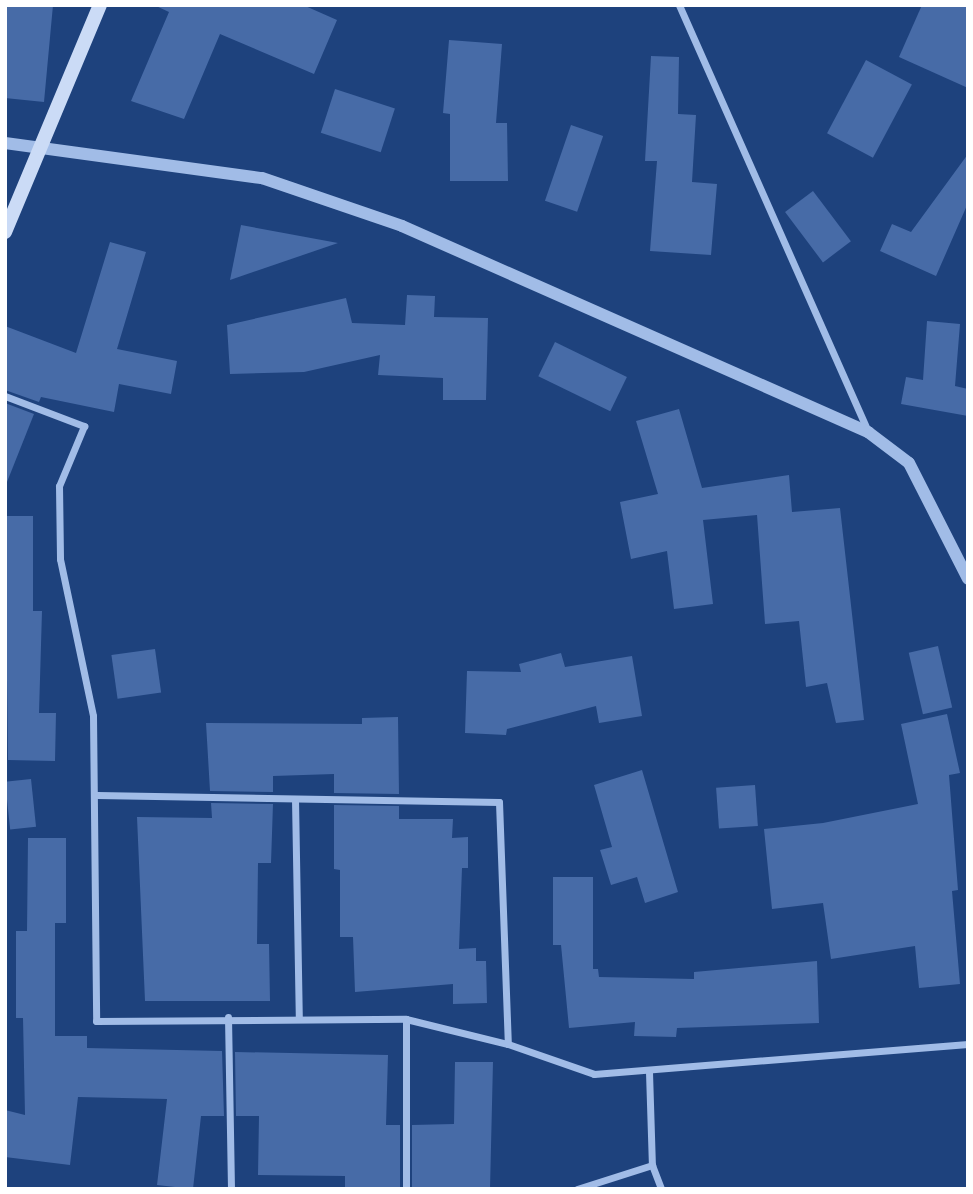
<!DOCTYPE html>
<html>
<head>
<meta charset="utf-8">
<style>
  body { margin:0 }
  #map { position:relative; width:973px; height:1194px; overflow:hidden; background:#1e427d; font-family:Montserrat,sans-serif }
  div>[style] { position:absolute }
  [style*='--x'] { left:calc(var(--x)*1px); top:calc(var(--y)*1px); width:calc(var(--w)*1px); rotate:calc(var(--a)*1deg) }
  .building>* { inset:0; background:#476ba7; transform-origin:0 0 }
  .minor>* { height:7px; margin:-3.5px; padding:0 3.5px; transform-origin:3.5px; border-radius:3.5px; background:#a1bce7 }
  .tertiary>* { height:12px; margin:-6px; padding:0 6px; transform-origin:6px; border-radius:6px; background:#a1bce7 }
  .secondary>* { height:14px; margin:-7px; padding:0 7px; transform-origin:7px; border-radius:7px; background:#cbdbf6 }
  span { translate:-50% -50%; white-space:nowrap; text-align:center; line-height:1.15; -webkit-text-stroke:6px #1e427d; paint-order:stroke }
  .frame { position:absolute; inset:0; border:7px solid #fff; pointer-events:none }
</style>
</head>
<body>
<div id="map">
  <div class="building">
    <i style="clip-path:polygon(5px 5px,53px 5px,44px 102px,5px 98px)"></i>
    <i style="clip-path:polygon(154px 5px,303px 5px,337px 20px,314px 74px,220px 34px,184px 119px,131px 101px,169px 12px)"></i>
    <i style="clip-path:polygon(922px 5px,968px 5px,968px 88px,899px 57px)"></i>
    <i style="clip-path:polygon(449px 40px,502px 44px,496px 123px,507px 123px,508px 181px,450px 181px,450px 114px,443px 113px)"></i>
    <i style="clip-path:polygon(651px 56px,679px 57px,678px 114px,696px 115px,692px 182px,717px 184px,711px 255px,650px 251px,657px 161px,645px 161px)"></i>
    <i style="left:866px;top:60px;width:52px;height:83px;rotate:28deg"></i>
    <i style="left:335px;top:89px;width:63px;height:46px;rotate:18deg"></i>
    <i style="left:571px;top:125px;width:34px;height:80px;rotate:19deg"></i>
    <i style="clip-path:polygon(968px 154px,968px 203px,936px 276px,880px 251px,892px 224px,911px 232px)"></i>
    <i style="left:813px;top:191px;width:63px;height:35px;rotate:53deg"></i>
    <i style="clip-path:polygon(241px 225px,338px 243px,230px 280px)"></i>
    <i style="clip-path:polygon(110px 242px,146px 252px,117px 349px,177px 361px,171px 394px,119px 384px,114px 412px,41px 397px,39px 402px,5px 390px,5px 326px,76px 353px)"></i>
    <i style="clip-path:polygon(407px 295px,435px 296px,434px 317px,488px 318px,486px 400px,443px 400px,443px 378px,378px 375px,380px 355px,304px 372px,230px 374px,227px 325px,346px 298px,352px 323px,405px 325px)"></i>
    <i style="clip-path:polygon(927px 321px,960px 324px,955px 386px,968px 389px,968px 416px,901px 404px,906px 377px,923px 380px)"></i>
    <i style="left:555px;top:342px;width:80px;height:38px;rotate:26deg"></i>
    <i style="clip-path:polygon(5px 403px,34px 414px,7px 482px,5px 482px)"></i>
    <i style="clip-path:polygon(679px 409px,702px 488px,789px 475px,792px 512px,840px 508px,864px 720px,836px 723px,827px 683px,806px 687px,799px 621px,765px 624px,757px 515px,703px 520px,713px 604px,674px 609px,667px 551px,631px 559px,620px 502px,658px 494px,636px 421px)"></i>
    <i style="clip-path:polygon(5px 516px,33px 516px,33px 611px,42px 611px,39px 713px,56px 713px,55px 761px,8px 760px)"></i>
    <i style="left:938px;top:646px;width:63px;height:30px;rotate:77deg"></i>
    <i style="left:155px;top:649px;width:44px;height:44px;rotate:82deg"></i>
    <i style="clip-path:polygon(561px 653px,565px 667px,632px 656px,642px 716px,599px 723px,596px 706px,507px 729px,506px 735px,465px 733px,467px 671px,521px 672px,519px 664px)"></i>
    <i style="clip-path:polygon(947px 714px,960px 773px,949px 775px,958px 890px,952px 891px,960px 984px,919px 988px,915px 946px,831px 959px,823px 903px,772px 909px,764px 829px,823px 823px,918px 804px,901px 724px)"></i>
    <i style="clip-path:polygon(398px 717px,399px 794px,334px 793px,334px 774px,273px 776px,273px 792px,210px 791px,206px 723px,362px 724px,362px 718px)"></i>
    <i style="clip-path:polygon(642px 770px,678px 892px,645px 903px,637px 877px,611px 885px,600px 850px,612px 847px,594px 785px)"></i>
    <i style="left:31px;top:779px;width:48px;height:26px;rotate:84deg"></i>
    <i style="left:755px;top:785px;width:41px;height:39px;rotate:86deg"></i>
    <i style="clip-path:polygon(211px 803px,273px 804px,271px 863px,258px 863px,257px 944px,269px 944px,270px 1001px,145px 1001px,137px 817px,212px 818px)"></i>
    <i style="clip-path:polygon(334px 805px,399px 806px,399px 819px,453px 819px,452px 838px,468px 837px,468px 868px,462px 868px,459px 949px,476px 948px,476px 961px,486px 961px,487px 1003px,453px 1004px,453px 984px,355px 992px,353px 937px,340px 937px,340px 870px,334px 869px)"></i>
    <i style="clip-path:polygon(28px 838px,66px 838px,66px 923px,55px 923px,55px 1036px,87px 1036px,87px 1048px,222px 1051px,224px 1116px,201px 1116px,193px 1189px,157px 1185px,167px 1099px,78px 1097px,70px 1165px,5px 1157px,5px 1110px,25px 1115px,23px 1018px,16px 1018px,16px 931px,27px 931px)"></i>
    <i style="clip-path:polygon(553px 877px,593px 877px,593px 969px,598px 969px,599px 977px,694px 979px,694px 972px,817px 961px,819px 1023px,677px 1028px,676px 1037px,634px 1036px,635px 1022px,569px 1028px,561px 945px,553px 945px)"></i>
    <i style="clip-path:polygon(235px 1052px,388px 1055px,386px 1125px,400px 1125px,400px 1189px,345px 1189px,345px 1176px,258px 1175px,259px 1116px,236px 1116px)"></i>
    <i style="clip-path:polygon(455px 1062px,493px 1062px,490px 1189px,412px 1189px,412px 1125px,454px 1124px)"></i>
  </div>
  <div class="minor">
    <i style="--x:679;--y:5;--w:466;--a:66.1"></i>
    <i style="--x:5;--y:396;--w:85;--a:20.8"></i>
    <i style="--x:84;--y:426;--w:65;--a:112.6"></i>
    <i style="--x:59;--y:486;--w:73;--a:89.2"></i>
    <i style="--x:60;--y:559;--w:160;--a:78.1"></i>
    <i style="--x:93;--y:716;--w:305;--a:89.4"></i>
    <i style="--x:96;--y:1021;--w:310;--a:-0.4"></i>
    <i style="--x:406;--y:1019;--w:105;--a:13.8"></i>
    <i style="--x:508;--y:1044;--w:91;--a:19.2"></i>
    <i style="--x:594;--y:1074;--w:375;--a:-4.6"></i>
    <i style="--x:97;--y:795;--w:402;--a:1"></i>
    <i style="--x:499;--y:802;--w:242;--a:87.9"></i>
    <i style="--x:295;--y:799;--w:219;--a:89"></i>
    <i style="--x:228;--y:1017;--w:172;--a:89"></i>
    <i style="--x:649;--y:1072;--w:93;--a:88.2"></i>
    <i style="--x:652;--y:1165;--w:26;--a:69"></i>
    <i style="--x:406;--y:1189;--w:170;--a:-90"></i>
    <i style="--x:577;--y:1189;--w:79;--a:-17.7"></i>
  </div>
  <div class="tertiary">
    <i style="--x:5;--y:143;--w:259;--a:7.8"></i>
    <i style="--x:262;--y:178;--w:148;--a:18.9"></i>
    <i style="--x:402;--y:226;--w:510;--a:23.85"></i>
    <i style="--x:868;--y:432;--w:51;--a:37.1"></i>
    <i style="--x:909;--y:463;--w:130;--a:63"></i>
  </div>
  <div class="secondary">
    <i style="--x:5;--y:232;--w:246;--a:-67.3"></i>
  </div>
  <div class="frame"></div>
</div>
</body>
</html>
